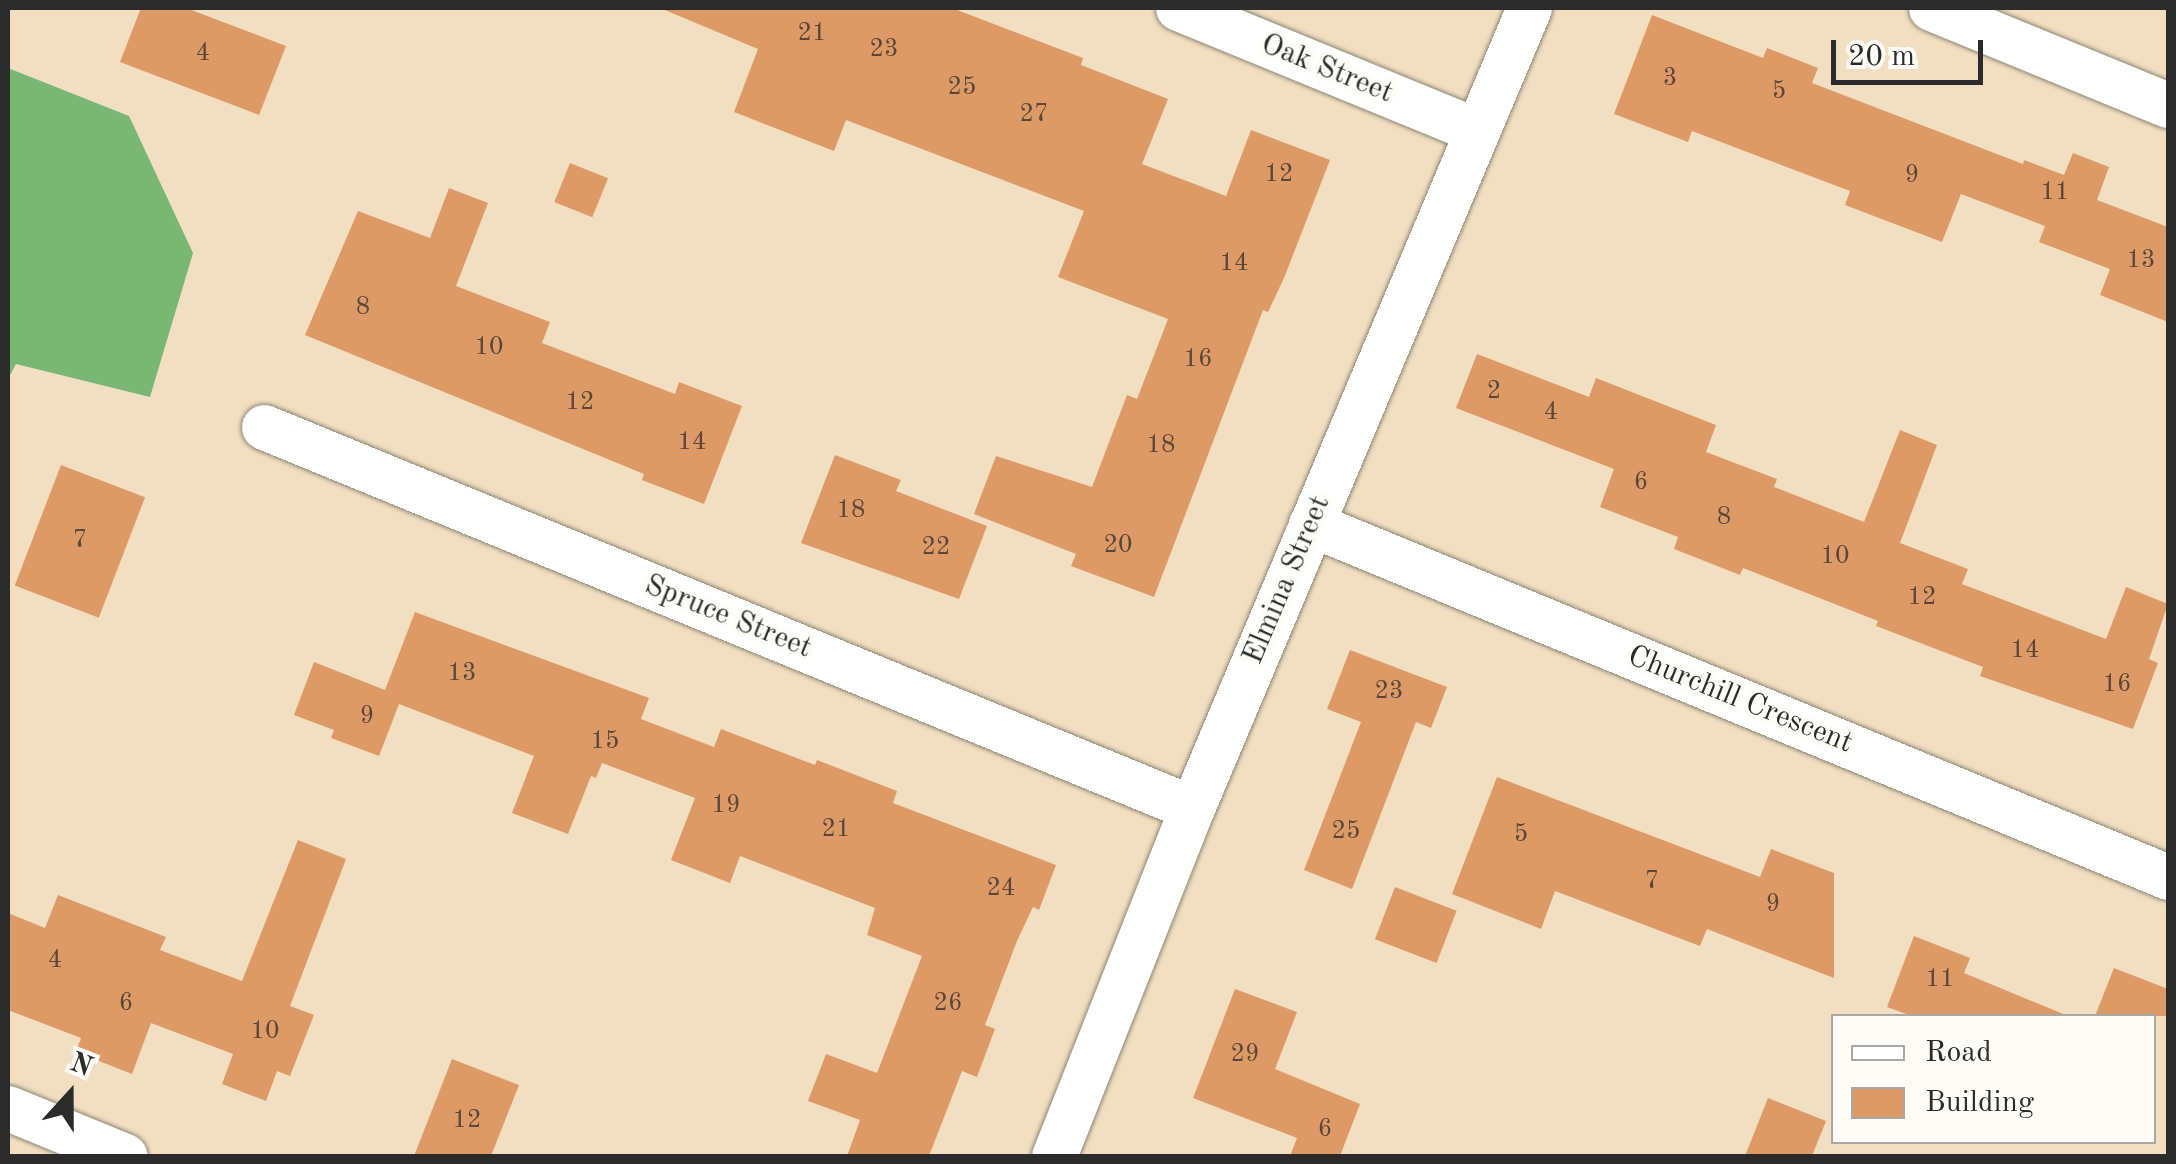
<!DOCTYPE html>
<html>
<head>
<meta charset="utf-8">
<style>
  body { margin:0 }
  #map { position:relative; width:2176px; height:1164px; overflow:hidden; background:#f2dfc1; font-family:"Old Standard TT",serif }
  div>[style] { position:absolute }
  [style*='--x'] { left:calc(var(--x)*1px); top:calc(var(--y)*1px); width:calc(var(--w)*1px); rotate:calc(var(--a)*1deg) }
  .forest>* { inset:0; background:#7ab674 }
  .building>* { inset:0; background:#de9a66; transform-origin:0 0 }
  .roads { filter:drop-shadow(0 0 2px #8e8576) drop-shadow(0 0 2px #8e8576) }
  .minor>* { height:45px; margin:-22.5px; padding:0 22.5px; transform-origin:22.5px; border-radius:22.5px; background:#fff }
  span { translate:-50% -50%; white-space:nowrap; text-align:center; line-height:1.15; -webkit-text-stroke:9px #fdfcf7; paint-order:stroke }
  .number-label { font-size:25px; color:#58473a }
  .number-label span { -webkit-text-stroke-width:0 }
  .street-label { font-size:30px; color:#2b2b2b }
  .frame { position:absolute; inset:0; border:10px solid #2b2b2b; pointer-events:none }
  .legend { position:absolute; left:1831px; top:1014px; width:325px; height:130px; box-sizing:border-box; background:#fdfcf7; border:2px solid #a9a8a5; margin:0; padding:12px 18px; list-style:none; font-size:30px; color:#2b2b2b }
  .legend li { display:flex; align-items:center; gap:20px; height:50px }
  .legend b { width:50px; border:2px solid #a9a8a5 }
  .north { position:absolute; left:20px; top:1044px; width:100px; height:100px; -webkit-text-stroke:8px #fdfcf7; paint-order:stroke; rotate:21deg; font-size:28px; font-weight:700; line-height:40px; text-align:center; color:#2b2b2b }
  .north::after { content:''; display:block; margin:auto; width:35px; height:45px; background:#2b2b2b; clip-path:polygon(50% 0,100% 100%,50% 72%,0 100%) }
  .scale { position:absolute; left:1831px; top:40px; width:152px; height:45px; box-sizing:border-box; border:5px solid #2b2b2b; border-top:0; padding-left:12px; font-size:30px; line-height:35px; white-space:nowrap; color:#2b2b2b; -webkit-text-stroke:8px #fdfcf7; paint-order:stroke }
</style>
</head>
<body>
<div id="map">
  <div class="forest">
    <i style="clip-path:polygon(8px 68px,129px 116px,193px 253px,150px 397px,16px 364px,8px 379px)"></i>
  </div>
  <div class="building">
    <i style="clip-path:polygon(141px 8px,186px 8px,286px 46px,259px 115px,120px 62px)"></i>
    <i style="clip-path:polygon(660px 8px,952px 8px,1083px 58px,1081px 65px,1168px 99px,1142px 164px,1226px 196px,1251px 130px,1330px 160px,1284px 278px,1268px 312px,1263px 310px,1154px 597px,1071px 566px,1076px 554px,974px 514px,996px 456px,1092px 487px,1127px 395px,1137px 399px,1168px 319px,1058px 277px,1084px 211px,846px 120px,834px 151px,734px 112px,758px 49px)"></i>
    <i style="clip-path:polygon(1652px 15px,1763px 58px,1767px 48px,1818px 68px,1812px 83px,2023px 164px,2024px 160px,2064px 175px,2073px 153px,2109px 167px,2097px 200px,2168px 227px,2168px 322px,2100px 295px,2110px 269px,2039px 242px,2045px 226px,1961px 194px,1942px 242px,1845px 205px,1850px 191px,1692px 131px,1688px 142px,1614px 114px)"></i>
    <i style="left:570px;top:163px;width:41px;height:42px;rotate:22deg"></i>
    <i style="clip-path:polygon(449px 188px,488px 203px,456px 286px,550px 322px,542px 343px,675px 394px,679px 382px,742px 406px,704px 504px,642px 480px,644px 474px,305px 335px,358px 211px,430px 238px)"></i>
    <i style="clip-path:polygon(1477px 354px,1589px 397px,1596px 378px,1716px 425px,1706px 452px,1777px 479px,1774px 487px,1864px 522px,1900px 430px,1937px 445px,1900px 543px,1968px 569px,1962px 584px,2106px 639px,2126px 587px,2168px 604px,2149px 659px,2158px 663px,2133px 729px,1980px 676px,1983px 667px,1876px 626px,1878px 621px,1743px 568px,1740px 575px,1674px 549px,1678px 537px,1600px 507px,1614px 469px,1456px 408px)"></i>
    <i style="clip-path:polygon(835px 455px,901px 480px,896px 491px,987px 526px,959px 599px,801px 543px)"></i>
    <i style="left:61px;top:465px;width:90px;height:129px;rotate:21deg"></i>
    <i style="clip-path:polygon(415px 612px,649px 698px,641px 719px,714px 747px,721px 729px,815px 765px,817px 760px,897px 791px,893px 803px,1056px 865px,1039px 910px,1033px 907px,1017px 941px,985px 1025px,995px 1029px,977px 1077px,962px 1071px,929px 1156px,847px 1156px,860px 1120px,808px 1101px,826px 1054px,877px 1073px,922px 956px,867px 935px,875px 908px,740px 856px,730px 883px,671px 860px,695px 798px,602px 763px,596px 778px,591px 776px,568px 834px,512px 813px,534px 756px,399px 704px,379px 756px,331px 738px,334px 730px,294px 715px,314px 662px,385px 690px)"></i>
    <i style="clip-path:polygon(1350px 650px,1447px 687px,1431px 728px,1416px 722px,1352px 889px,1304px 870px,1361px 722px,1327px 709px)"></i>
    <i style="clip-path:polygon(1497px 777px,1760px 877px,1771px 849px,1834px 873px,1834px 978px,1707px 929px,1700px 946px,1555px 891px,1541px 929px,1452px 894px)"></i>
    <i style="clip-path:polygon(298px 840px,346px 859px,290px 1006px,314px 1015px,290px 1076px,277px 1071px,266px 1101px,222px 1084px,233px 1054px,151px 1023px,132px 1074px,76px 1052px,81px 1038px,8px 1010px,8px 913px,45px 928px,58px 895px,166px 937px,160px 950px,242px 981px)"></i>
    <i style="left:1395px;top:887px;width:66px;height:56px;rotate:21deg"></i>
    <i style="clip-path:polygon(1914px 936px,1970px 958px,1964px 973px,2068px 1016px,1912px 1016px,1887px 1007px)"></i>
    <i style="clip-path:polygon(2114px 968px,2168px 989px,2168px 1016px,2095px 1016px)"></i>
    <i style="clip-path:polygon(1235px 989px,1297px 1012px,1275px 1069px,1360px 1104px,1340px 1156px,1290px 1156px,1297px 1138px,1193px 1098px)"></i>
    <i style="clip-path:polygon(452px 1059px,519px 1085px,491px 1156px,414px 1156px)"></i>
    <i style="clip-path:polygon(1768px 1098px,1826px 1121px,1812px 1156px,1745px 1156px)"></i>
  </div>
  <div class="roads">
    <div class="minor">
      <i style="--x:1178;--y:8;--w:322;--a:22.3"></i>
      <i style="--x:1931;--y:8;--w:256;--a:22.3"></i>
      <i style="--x:264;--y:427;--w:1003;--a:22.32"></i>
      <i style="--x:1311;--y:524;--w:927;--a:22.39"></i>
      <i style="--x:8;--y:1108;--w:126;--a:22.3"></i>
      <i style="--x:1054;--y:1156;--w:374;--a:-68.4"></i>
      <i style="--x:1192;--y:808;--w:868;--a:-67.16"></i>
    </div>
  </div>
  <div class="number-label">
    <span style="left:812px;top:34px">21</span>
    <span style="left:884px;top:50px">23</span>
    <span style="left:203px;top:54px">4</span>
    <span style="left:1670px;top:79px">3</span>
    <span style="left:962px;top:88px">25</span>
    <span style="left:1779px;top:92px">5</span>
    <span style="left:1034px;top:115px">27</span>
    <span style="left:1279px;top:175px">12</span>
    <span style="left:1912px;top:176px">9</span>
    <span style="left:2055px;top:193px">11</span>
    <span style="left:2141px;top:261px">13</span>
    <span style="left:1234px;top:264px">14</span>
    <span style="left:363px;top:308px">8</span>
    <span style="left:489px;top:348px">10</span>
    <span style="left:1198px;top:360px">16</span>
    <span style="left:1494px;top:392px">2</span>
    <span style="left:580px;top:403px">12</span>
    <span style="left:1551px;top:413px">4</span>
    <span style="left:692px;top:443px">14</span>
    <span style="left:1161px;top:446px">18</span>
    <span style="left:1641px;top:483px">6</span>
    <span style="left:851px;top:511px">18</span>
    <span style="left:1724px;top:518px">8</span>
    <span style="left:80px;top:541px">7</span>
    <span style="left:1118px;top:546px">20</span>
    <span style="left:936px;top:548px">22</span>
    <span style="left:1835px;top:557px">10</span>
    <span style="left:1922px;top:598px">12</span>
    <span style="left:2025px;top:651px">14</span>
    <span style="left:462px;top:674px">13</span>
    <span style="left:2117px;top:685px">16</span>
    <span style="left:1389px;top:692px">23</span>
    <span style="left:367px;top:717px">9</span>
    <span style="left:605px;top:742px">15</span>
    <span style="left:726px;top:806px">19</span>
    <span style="left:836px;top:830px">21</span>
    <span style="left:1346px;top:832px">25</span>
    <span style="left:1521px;top:835px">5</span>
    <span style="left:1652px;top:882px">7</span>
    <span style="left:1001px;top:889px">24</span>
    <span style="left:1773px;top:905px">9</span>
    <span style="left:55px;top:961px">4</span>
    <span style="left:1940px;top:980px">11</span>
    <span style="left:126px;top:1004px">6</span>
    <span style="left:948px;top:1004px">26</span>
    <span style="left:265px;top:1032px">10</span>
    <span style="left:1245px;top:1055px">29</span>
    <span style="left:467px;top:1121px">12</span>
    <span style="left:1325px;top:1130px">6</span>
  </div>
  <div class="street-label">
    <span style="left:1327px;top:69px;rotate:22deg">Oak Street</span>
    <span style="left:1287px;top:580px;rotate:-67deg">Elmina Street</span>
    <span style="left:728px;top:617px;rotate:22deg">Spruce Street</span>
    <span style="left:1740px;top:700px;rotate:22deg">Churchill Crescent</span>
  </div>
  <div class="frame"></div>
  <ul class="legend">
  <li><b style="height:12px;background:#fff"></b>Road</li>
  <li><b style="height:28px;background:#de9a66"></b>Building</li>
  </ul>
  <div class="north">N</div>
  <div class="scale">20 m</div>
</div>
</body>
</html>
